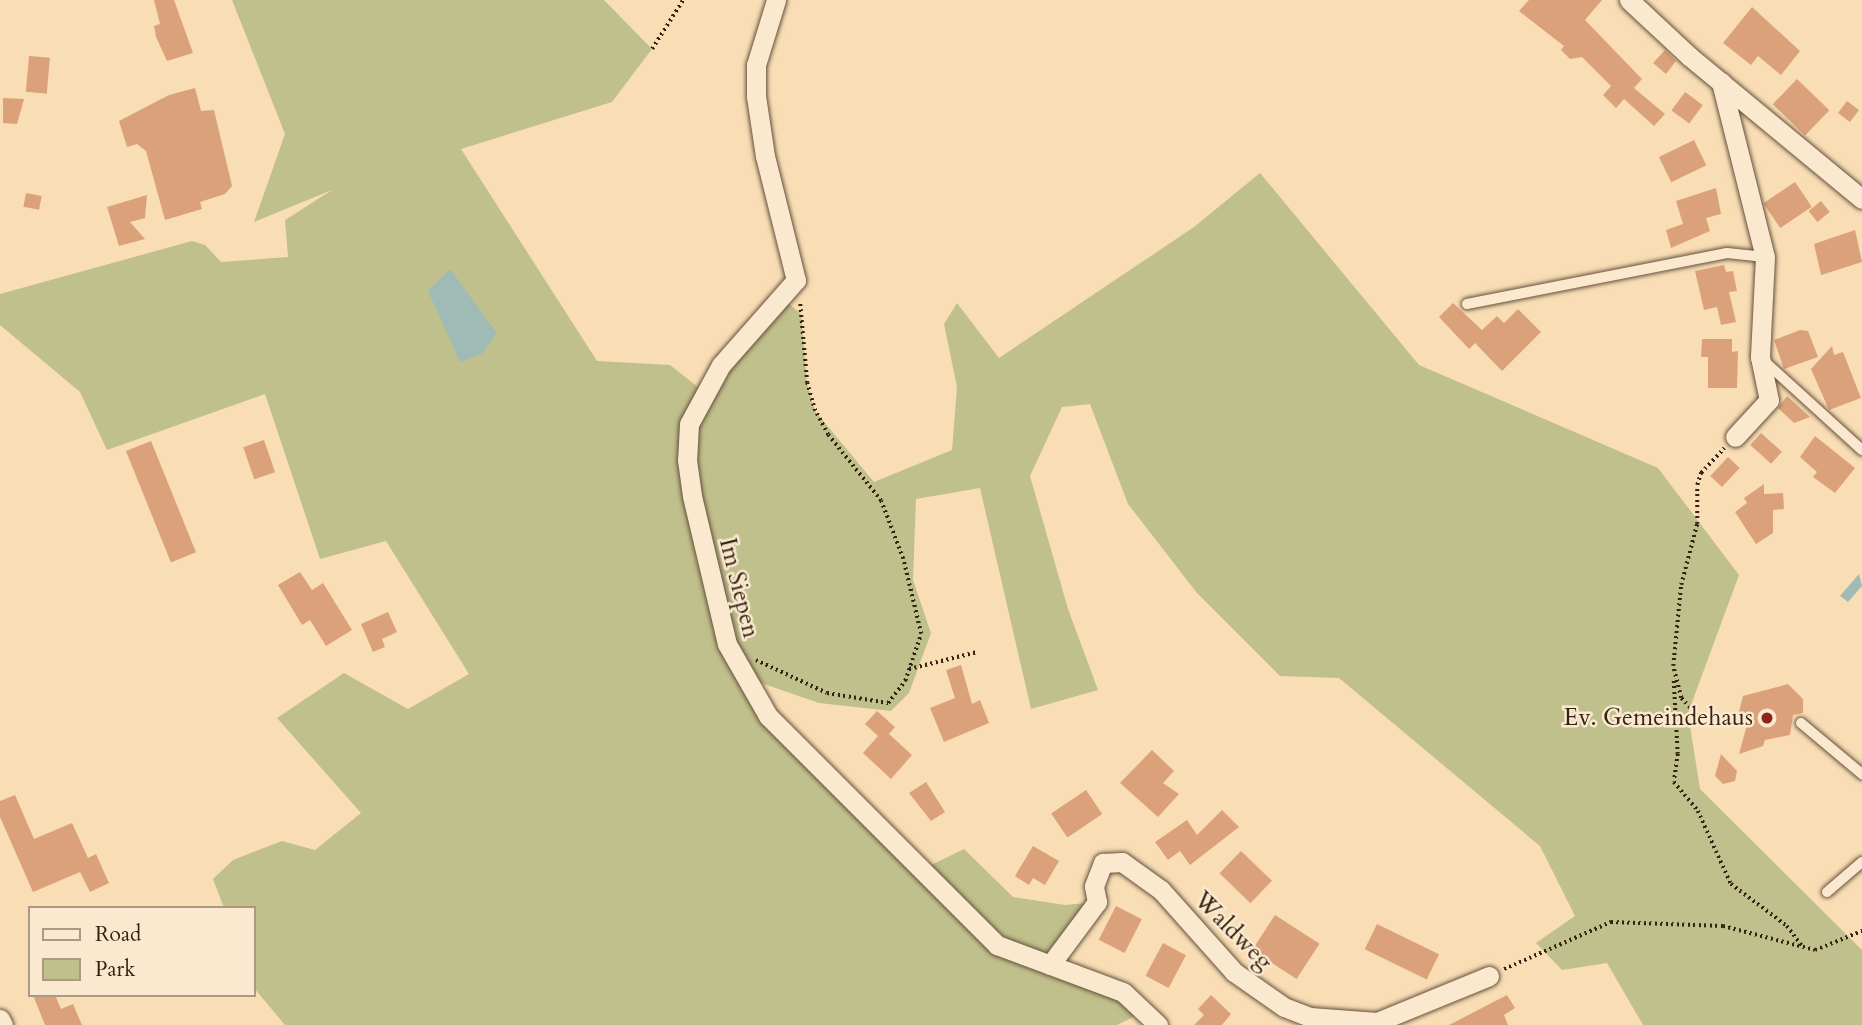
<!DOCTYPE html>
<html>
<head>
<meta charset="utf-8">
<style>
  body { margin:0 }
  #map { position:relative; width:1862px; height:1025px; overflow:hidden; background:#f9ddb5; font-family:Cardo,serif }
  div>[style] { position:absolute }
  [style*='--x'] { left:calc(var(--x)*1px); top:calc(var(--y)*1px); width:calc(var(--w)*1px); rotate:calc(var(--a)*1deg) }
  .green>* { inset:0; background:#c0c08c }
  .water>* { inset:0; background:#a0bab6 }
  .building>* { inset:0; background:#dba17b; transform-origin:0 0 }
  .path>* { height:3.5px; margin-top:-1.75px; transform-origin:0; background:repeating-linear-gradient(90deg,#342213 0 2px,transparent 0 5.5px) }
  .roads { filter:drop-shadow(0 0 2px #65513c) drop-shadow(0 0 2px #65513c) }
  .service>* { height:10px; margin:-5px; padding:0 5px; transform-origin:5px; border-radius:5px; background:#fbe9cf }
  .minor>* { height:19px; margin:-9.5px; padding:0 9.5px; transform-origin:9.5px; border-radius:9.5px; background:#fbe9cf }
  .dots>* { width:19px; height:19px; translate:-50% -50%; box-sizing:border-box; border:4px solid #fbe9cf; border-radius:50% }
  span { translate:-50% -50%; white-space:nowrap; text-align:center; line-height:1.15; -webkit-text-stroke:5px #fbe9cf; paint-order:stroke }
  .street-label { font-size:24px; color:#342213 }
  .poi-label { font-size:24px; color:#342213 }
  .right { translate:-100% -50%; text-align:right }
  .legend { position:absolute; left:28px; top:906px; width:228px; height:91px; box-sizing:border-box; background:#fbe9cf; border:2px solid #ab9984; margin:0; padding:9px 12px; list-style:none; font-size:21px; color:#342213 }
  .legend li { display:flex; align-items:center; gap:14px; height:35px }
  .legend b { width:35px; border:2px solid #ab9984 }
</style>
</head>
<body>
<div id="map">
  <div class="green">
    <i style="clip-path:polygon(232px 0,604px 0,652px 49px,612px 102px,461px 149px,597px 361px,670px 365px,703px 391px,781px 297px,801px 314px,807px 383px,815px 411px,874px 482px,952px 450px,957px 387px,944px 324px,957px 303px,999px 358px,1194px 227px,1260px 173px,1419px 365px,1658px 468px,1739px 575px,1688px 713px,1700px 789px,1862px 950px,1862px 1025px,1643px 1025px,1607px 963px,1562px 970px,1536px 943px,1575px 916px,1540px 846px,1339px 678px,1280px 676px,1197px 593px,1128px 504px,1090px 404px,1062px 407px,1030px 476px,1068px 609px,1098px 690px,1031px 709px,980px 488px,916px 499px,913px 580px,931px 633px,909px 693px,891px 711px,819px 703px,764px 684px,737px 667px,923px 869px,964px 849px,1013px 897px,1065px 905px,1097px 902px,1053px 961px,1144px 1012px,1117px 1025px,285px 1025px,254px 988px,254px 908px,224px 908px,213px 879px,233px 860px,282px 841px,315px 850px,361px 813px,277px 718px,344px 673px,408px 709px,469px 674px,386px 541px,320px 559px,265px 394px,107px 450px,80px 392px,0 325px,0 294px,192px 241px,205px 245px,221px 262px,288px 257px,285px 220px,332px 190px,254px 222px,285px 134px)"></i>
  </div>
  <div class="water">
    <i style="clip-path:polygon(450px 269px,497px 333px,482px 354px,460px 362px,428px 291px)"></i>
    <i style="clip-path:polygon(1859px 574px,1862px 586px,1848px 602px,1840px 596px)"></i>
  </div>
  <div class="building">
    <i style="clip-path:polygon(154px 0,174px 0,193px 53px,167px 61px,156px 37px,154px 26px,160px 24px)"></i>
    <i style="clip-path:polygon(1529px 0,1602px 0,1585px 20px,1642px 79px,1634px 88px,1665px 114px,1654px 126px,1624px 99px,1616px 108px,1603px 95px,1611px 86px,1582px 57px,1570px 59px,1561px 50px,1564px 46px,1519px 11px)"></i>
    <i style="clip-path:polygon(1752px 7px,1800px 51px,1781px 75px,1758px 56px,1751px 65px,1723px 43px)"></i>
    <i style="clip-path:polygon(1665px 50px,1676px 61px,1666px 74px,1653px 63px)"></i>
    <i style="left:29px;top:56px;width:21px;height:36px;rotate:5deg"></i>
    <i style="left:1797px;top:79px;width:45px;height:35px;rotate:44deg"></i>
    <i style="clip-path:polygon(195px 88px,201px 111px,214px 110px,232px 186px,225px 194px,200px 202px,202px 209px,165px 220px,146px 151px,137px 144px,127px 147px,119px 121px,169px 95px)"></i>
    <i style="left:1685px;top:92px;width:22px;height:23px;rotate:36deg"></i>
    <i style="clip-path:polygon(3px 98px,24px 99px,17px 124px,3px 123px)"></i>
    <i style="left:1847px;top:101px;width:15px;height:15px;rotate:37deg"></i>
    <i style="left:1694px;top:140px;width:28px;height:39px;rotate:64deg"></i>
    <i style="left:1795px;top:182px;width:30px;height:38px;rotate:56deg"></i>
    <i style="clip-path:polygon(1716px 188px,1721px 214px,1706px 218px,1710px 231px,1671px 248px,1666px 230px,1683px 224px,1676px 201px)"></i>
    <i style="left:26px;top:193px;width:16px;height:14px;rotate:11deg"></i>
    <i style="clip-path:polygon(147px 195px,145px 218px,130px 222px,145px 239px,119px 246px,107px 207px)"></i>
    <i style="left:1821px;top:201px;width:14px;height:16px;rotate:51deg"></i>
    <i style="clip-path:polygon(1855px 230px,1862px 262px,1821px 275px,1814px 244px)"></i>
    <i style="clip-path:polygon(1724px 265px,1726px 272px,1733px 271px,1737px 291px,1729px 292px,1736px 322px,1721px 325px,1717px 307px,1704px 310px,1695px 271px)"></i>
    <i style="clip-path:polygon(1453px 303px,1482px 330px,1497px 316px,1504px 323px,1518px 309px,1541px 332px,1502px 371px,1475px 343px,1469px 349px,1439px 317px)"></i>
    <i style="clip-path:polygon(1800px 330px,1808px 331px,1818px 357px,1784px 369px,1774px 340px)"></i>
    <i style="clip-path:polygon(1702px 339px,1732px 339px,1732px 352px,1738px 351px,1737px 388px,1708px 388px,1708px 357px,1701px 357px)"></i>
    <i style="clip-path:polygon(1832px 346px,1834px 355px,1843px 352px,1861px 398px,1829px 410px,1811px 369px)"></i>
    <i style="clip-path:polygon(1787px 396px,1810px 417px,1794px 423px,1778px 408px)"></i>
    <i style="left:1761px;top:433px;width:28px;height:16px;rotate:42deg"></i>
    <i style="clip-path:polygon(1815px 436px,1855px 468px,1835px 493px,1813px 477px,1817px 472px,1800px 457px)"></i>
    <i style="left:264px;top:440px;width:34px;height:22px;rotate:71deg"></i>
    <i style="left:151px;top:441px;width:120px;height:27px;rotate:68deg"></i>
    <i style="left:1728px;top:457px;width:16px;height:26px;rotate:43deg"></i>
    <i style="clip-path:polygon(1764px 484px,1764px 494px,1783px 493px,1784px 509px,1773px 510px,1773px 533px,1756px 544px,1735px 512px,1747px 503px,1744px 498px)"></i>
    <i style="clip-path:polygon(300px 572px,312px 590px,323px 583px,352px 630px,326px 646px,310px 620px,302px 625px,278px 585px)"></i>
    <i style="clip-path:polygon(388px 612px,397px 632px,382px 639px,385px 647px,373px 652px,361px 624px)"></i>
    <i style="clip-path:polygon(961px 665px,972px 704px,980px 700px,989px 723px,944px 742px,930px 708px,955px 698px,946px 670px)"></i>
    <i style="clip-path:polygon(1788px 684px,1803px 699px,1803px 713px,1793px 715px,1790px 735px,1765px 740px,1763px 746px,1739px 754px,1748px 721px,1739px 712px,1743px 696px)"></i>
    <i style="clip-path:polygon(877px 711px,895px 727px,889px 734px,912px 755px,891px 779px,863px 753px,878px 736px,865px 724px)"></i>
    <i style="clip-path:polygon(1152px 750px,1174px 771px,1163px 783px,1179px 794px,1158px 817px,1120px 783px)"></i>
    <i style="clip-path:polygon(1721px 754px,1737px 771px,1735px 781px,1723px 784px,1715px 776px)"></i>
    <i style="clip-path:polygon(926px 782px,945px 812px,931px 821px,909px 793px)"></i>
    <i style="left:1086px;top:790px;width:29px;height:42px;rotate:56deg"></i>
    <i style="clip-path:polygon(15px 795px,34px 839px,72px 823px,88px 858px,96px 854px,109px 883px,90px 892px,80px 872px,33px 892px,0 817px,0 801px)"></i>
    <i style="clip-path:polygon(1222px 810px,1239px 827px,1190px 865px,1180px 851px,1168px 860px,1155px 842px,1187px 820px,1197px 835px)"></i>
    <i style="clip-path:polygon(1033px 846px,1059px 861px,1045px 885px,1033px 878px,1029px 885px,1015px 876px)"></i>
    <i style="left:1241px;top:851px;width:43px;height:31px;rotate:44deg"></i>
    <i style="left:1116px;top:906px;width:29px;height:38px;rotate:27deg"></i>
    <i style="left:1275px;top:915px;width:53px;height:42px;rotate:33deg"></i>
    <i style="left:1377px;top:924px;width:69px;height:28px;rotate:26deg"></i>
    <i style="left:1163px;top:943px;width:26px;height:37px;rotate:28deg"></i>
    <i style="clip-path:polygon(33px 995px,55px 995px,61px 1009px,73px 1004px,82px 1025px,45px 1025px)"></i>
    <i style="clip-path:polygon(1211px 995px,1231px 1014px,1222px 1025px,1194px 1025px,1204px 1015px,1198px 1009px)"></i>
    <i style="clip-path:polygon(1507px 995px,1515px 1008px,1504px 1015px,1508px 1025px,1449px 1025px)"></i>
  </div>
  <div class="path">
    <i style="--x:652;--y:49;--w:58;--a:-57.7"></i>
    <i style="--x:756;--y:660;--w:78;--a:24.9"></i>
    <i style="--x:827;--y:693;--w:62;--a:9.3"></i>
    <i style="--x:888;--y:703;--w:28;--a:-52"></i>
    <i style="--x:905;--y:681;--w:50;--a:-71.2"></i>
    <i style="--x:921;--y:634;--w:77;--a:-103.5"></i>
    <i style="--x:903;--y:559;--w:62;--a:-110.8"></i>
    <i style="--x:881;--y:501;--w:85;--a:-128.8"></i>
    <i style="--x:828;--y:435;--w:27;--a:-118"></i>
    <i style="--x:815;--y:411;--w:29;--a:-106"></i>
    <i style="--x:807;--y:383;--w:79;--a:-95.1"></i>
    <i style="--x:909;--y:669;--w:70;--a:-14"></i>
    <i style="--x:1674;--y:681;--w:73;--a:86.9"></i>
    <i style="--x:1678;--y:754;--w:28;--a:98"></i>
    <i style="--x:1674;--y:782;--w:38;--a:50"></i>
    <i style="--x:1698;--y:811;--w:80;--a:65.7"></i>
    <i style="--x:1731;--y:884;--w:70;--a:36.9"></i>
    <i style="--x:1787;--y:926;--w:26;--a:53"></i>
    <i style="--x:1705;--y:724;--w:35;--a:-133"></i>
    <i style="--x:1681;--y:698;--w:33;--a:-104"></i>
    <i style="--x:1673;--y:666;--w:81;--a:-84.4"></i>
    <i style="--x:1681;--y:585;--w:63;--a:-75.3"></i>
    <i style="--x:1697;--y:524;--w:39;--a:-90"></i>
    <i style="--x:1697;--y:485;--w:13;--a:-72"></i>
    <i style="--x:1701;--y:473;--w:34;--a:-47"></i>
    <i style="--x:1504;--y:969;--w:117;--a:-23.7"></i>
    <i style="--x:1611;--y:922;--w:112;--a:2"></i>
    <i style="--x:1723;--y:926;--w:95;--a:14.6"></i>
    <i style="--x:1815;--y:950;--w:51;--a:-22"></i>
  </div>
  <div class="roads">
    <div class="service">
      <i style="--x:1467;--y:304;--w:265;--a:-11.1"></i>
      <i style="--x:1727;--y:253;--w:38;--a:6"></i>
      <i style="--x:1763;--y:360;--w:134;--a:42.3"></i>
      <i style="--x:1801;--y:723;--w:80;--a:39.9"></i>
      <i style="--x:1827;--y:892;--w:46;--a:-40.6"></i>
    </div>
    <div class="minor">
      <i style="--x:776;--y:0;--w:68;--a:107.1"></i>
      <i style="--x:756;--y:65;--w:31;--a:90"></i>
      <i style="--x:756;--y:96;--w:61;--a:81.5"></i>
      <i style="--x:765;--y:156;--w:128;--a:76"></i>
      <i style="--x:796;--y:280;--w:113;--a:131.4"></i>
      <i style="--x:721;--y:365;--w:67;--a:118.5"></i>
      <i style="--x:689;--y:424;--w:36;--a:93"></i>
      <i style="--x:687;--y:460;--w:36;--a:82"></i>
      <i style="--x:692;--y:496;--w:152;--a:76.7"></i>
      <i style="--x:727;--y:644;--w:83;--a:60.3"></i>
      <i style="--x:768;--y:716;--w:324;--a:45"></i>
      <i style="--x:997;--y:945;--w:134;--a:20.5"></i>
      <i style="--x:1123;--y:992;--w:48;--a:43.3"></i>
      <i style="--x:1629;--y:0;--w:82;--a:43"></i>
      <i style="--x:1689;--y:56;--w:224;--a:39.6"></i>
      <i style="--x:1721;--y:82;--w:180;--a:75.9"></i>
      <i style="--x:1765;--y:257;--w:100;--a:92.9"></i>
      <i style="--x:1760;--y:357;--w:44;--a:78.2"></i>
      <i style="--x:1769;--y:400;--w:50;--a:132.6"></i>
      <i style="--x:1050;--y:965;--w:79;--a:-53.3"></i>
      <i style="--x:1097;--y:902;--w:16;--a:-101"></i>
      <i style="--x:1094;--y:886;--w:25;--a:-69"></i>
      <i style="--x:1103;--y:863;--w:19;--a:-3"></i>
      <i style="--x:1122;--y:862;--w:48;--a:35.7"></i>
      <i style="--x:1161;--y:890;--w:110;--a:48.3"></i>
      <i style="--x:1234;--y:972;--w:61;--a:35"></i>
      <i style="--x:1284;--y:1007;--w:28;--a:21"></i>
      <i style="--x:1310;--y:1017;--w:67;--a:4.3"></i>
      <i style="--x:1377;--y:1022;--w:121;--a:-22.3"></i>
      <i style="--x:0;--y:1019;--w:7;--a:63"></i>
    </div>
  </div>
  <div class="dots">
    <i style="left:1767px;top:718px;background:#8f2418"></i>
  </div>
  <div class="street-label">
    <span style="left:739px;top:588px;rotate:76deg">Im Siepen</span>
    <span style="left:1233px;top:931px;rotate:45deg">Waldweg</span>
  </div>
  <div class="poi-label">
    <span class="right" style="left:1753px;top:718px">Ev. Gemeindehaus</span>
  </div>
  <ul class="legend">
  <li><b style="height:9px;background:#fbe9cf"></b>Road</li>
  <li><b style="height:19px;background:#c0c08c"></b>Park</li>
  </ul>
</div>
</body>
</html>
